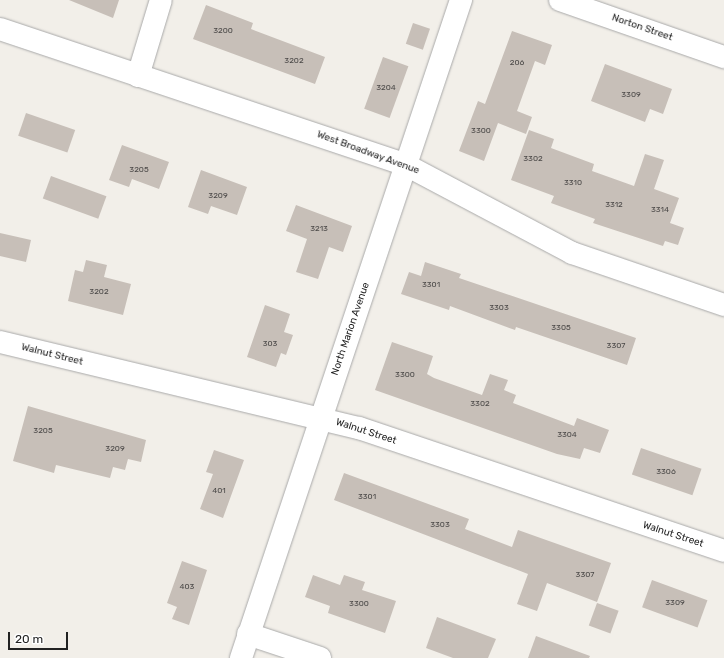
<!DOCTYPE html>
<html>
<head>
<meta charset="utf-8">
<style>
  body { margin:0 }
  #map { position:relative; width:724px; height:658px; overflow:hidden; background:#f2efe9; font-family:Rubik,sans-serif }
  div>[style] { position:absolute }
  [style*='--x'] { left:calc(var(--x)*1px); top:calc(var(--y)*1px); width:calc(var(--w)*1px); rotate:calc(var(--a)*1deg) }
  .building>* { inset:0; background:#c7bfb8; transform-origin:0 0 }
  .roads { filter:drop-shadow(0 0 1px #a9a9a9) drop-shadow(0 0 1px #a9a9a9) }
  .minor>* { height:22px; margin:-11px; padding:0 11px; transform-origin:11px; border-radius:11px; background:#fff }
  span { translate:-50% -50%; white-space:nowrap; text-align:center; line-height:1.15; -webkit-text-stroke:3px #fff; paint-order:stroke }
  .number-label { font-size:8px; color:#4b4948 }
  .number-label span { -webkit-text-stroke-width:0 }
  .street-label { font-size:10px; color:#222 }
  .scale { position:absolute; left:8px; top:632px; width:60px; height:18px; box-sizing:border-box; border:2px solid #222; border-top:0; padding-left:5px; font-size:12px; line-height:14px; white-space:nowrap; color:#222; -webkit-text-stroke:3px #fff; paint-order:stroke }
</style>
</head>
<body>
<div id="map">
  <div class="building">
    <i style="clip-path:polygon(69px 0,119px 0,113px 18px)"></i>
    <i style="clip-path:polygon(206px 5px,253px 23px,251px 29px,325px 57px,315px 84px,193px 39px)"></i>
    <i style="left:413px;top:23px;width:18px;height:22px;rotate:19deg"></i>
    <i style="clip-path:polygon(512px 31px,552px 45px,545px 65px,535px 61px,517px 111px,532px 117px,526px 134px,498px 123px,484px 161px,459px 151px,478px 101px,485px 104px)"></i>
    <i style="left:383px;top:57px;width:27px;height:55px;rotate:20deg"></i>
    <i style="clip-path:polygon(605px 64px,672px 89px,663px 114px,650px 109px,645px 122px,591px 101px)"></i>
    <i style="left:26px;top:113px;width:52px;height:24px;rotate:19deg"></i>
    <i style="clip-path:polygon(529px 130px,554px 139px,551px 148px,594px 164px,592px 171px,634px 186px,645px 154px,664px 160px,654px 189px,679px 198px,670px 223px,684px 228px,678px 245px,665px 241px,663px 246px,593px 223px,595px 219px,551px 203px,554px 196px,511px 180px)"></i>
    <i style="clip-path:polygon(122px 145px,169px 162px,159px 189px,132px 179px,129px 187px,109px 180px)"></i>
    <i style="clip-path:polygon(201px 170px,247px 187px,237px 215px,211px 206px,208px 214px,188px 207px)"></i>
    <i style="left:51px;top:176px;width:59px;height:24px;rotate:20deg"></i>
    <i style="clip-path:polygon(296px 205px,352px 226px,343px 252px,329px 247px,318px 279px,296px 272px,307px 239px,286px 231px)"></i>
    <i style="clip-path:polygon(0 233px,31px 240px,26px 262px,0 256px)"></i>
    <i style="clip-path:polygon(86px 260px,107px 265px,104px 277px,131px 284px,123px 315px,68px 301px,75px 270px,83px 272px)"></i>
    <i style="clip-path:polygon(425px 262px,461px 274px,459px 278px,636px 338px,627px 365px,516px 327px,515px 330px,450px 306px,449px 310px,401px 294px,409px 272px,421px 276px)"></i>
    <i style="clip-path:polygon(265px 305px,290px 314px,284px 332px,293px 335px,286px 355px,281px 353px,276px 367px,247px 357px)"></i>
    <i style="clip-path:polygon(392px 342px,433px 356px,427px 374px,434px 378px,482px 395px,490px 374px,508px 380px,504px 390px,516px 395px,513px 403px,574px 426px,577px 418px,609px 430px,600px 453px,584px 448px,580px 459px,557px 454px,375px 390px)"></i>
    <i style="clip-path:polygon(28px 406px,146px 440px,141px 462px,128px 459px,125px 470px,113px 467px,110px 478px,56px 465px,54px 473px,13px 461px)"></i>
    <i style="left:641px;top:448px;width:64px;height:28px;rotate:19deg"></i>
    <i style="clip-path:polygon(214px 450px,244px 460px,223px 518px,200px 509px,213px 474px,206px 472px)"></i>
    <i style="clip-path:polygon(344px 473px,469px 519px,465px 529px,512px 547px,518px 530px,611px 563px,597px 602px,547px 583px,537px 611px,517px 604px,528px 574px,334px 500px)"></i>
    <i style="clip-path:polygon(182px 561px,207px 570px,189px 625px,172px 619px,177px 607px,167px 603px)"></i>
    <i style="clip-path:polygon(313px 575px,340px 585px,344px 575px,365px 582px,362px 590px,396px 601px,385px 633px,328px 613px,330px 606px,305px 597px)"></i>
    <i style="left:652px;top:580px;width:59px;height:29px;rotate:20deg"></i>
    <i style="left:597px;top:603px;width:23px;height:24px;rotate:20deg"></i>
    <i style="clip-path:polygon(437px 617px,496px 639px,488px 658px,453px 658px,426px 648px)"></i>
    <i style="clip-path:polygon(536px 636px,590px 656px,589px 658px,528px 658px)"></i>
  </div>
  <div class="roads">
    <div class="minor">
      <i style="--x:560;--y:0;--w:174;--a:19.2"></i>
      <i style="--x:0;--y:29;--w:428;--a:18.5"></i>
      <i style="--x:406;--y:165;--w:188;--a:27.9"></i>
      <i style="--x:572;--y:253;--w:161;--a:18.9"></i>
      <i style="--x:138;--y:76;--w:79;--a:-73.2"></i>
      <i style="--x:0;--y:342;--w:369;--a:13.5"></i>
      <i style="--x:359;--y:428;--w:385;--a:18.6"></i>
      <i style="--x:248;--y:634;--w:76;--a:18.4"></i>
      <i style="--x:241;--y:658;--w:694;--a:-71.51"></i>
    </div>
  </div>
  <div class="number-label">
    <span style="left:223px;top:31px">3200</span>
    <span style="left:294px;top:61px">3202</span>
    <span style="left:517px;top:63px">206</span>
    <span style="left:386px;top:88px">3204</span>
    <span style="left:631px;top:95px">3309</span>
    <span style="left:481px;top:131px">3300</span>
    <span style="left:533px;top:159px">3302</span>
    <span style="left:139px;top:170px">3205</span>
    <span style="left:573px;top:183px">3310</span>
    <span style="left:218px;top:196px">3209</span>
    <span style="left:614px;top:205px">3312</span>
    <span style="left:660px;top:210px">3314</span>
    <span style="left:319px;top:229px">3213</span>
    <span style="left:431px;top:285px">3301</span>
    <span style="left:99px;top:292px">3202</span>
    <span style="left:499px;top:308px">3303</span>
    <span style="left:561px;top:328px">3305</span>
    <span style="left:270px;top:344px">303</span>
    <span style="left:616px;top:346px">3307</span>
    <span style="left:405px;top:375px">3300</span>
    <span style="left:480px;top:404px">3302</span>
    <span style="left:43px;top:431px">3205</span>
    <span style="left:567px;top:435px">3304</span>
    <span style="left:115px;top:449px">3209</span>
    <span style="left:666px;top:472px">3306</span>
    <span style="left:219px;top:491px">401</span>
    <span style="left:367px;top:497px">3301</span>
    <span style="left:440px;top:525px">3303</span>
    <span style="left:585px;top:575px">3307</span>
    <span style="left:187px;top:587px">403</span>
    <span style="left:675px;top:603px">3309</span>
    <span style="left:359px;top:604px">3300</span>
  </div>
  <div class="street-label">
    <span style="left:642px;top:28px;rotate:19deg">Norton Street</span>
    <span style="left:368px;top:153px;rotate:20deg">West Broadway Avenue</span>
    <span style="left:351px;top:329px;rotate:-71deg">North Marion Avenue</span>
    <span style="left:52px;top:355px;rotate:14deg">Walnut Street</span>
    <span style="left:366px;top:432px;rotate:18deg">Walnut Street</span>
    <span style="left:673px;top:535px;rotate:18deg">Walnut Street</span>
  </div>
  <div class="scale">20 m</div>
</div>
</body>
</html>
